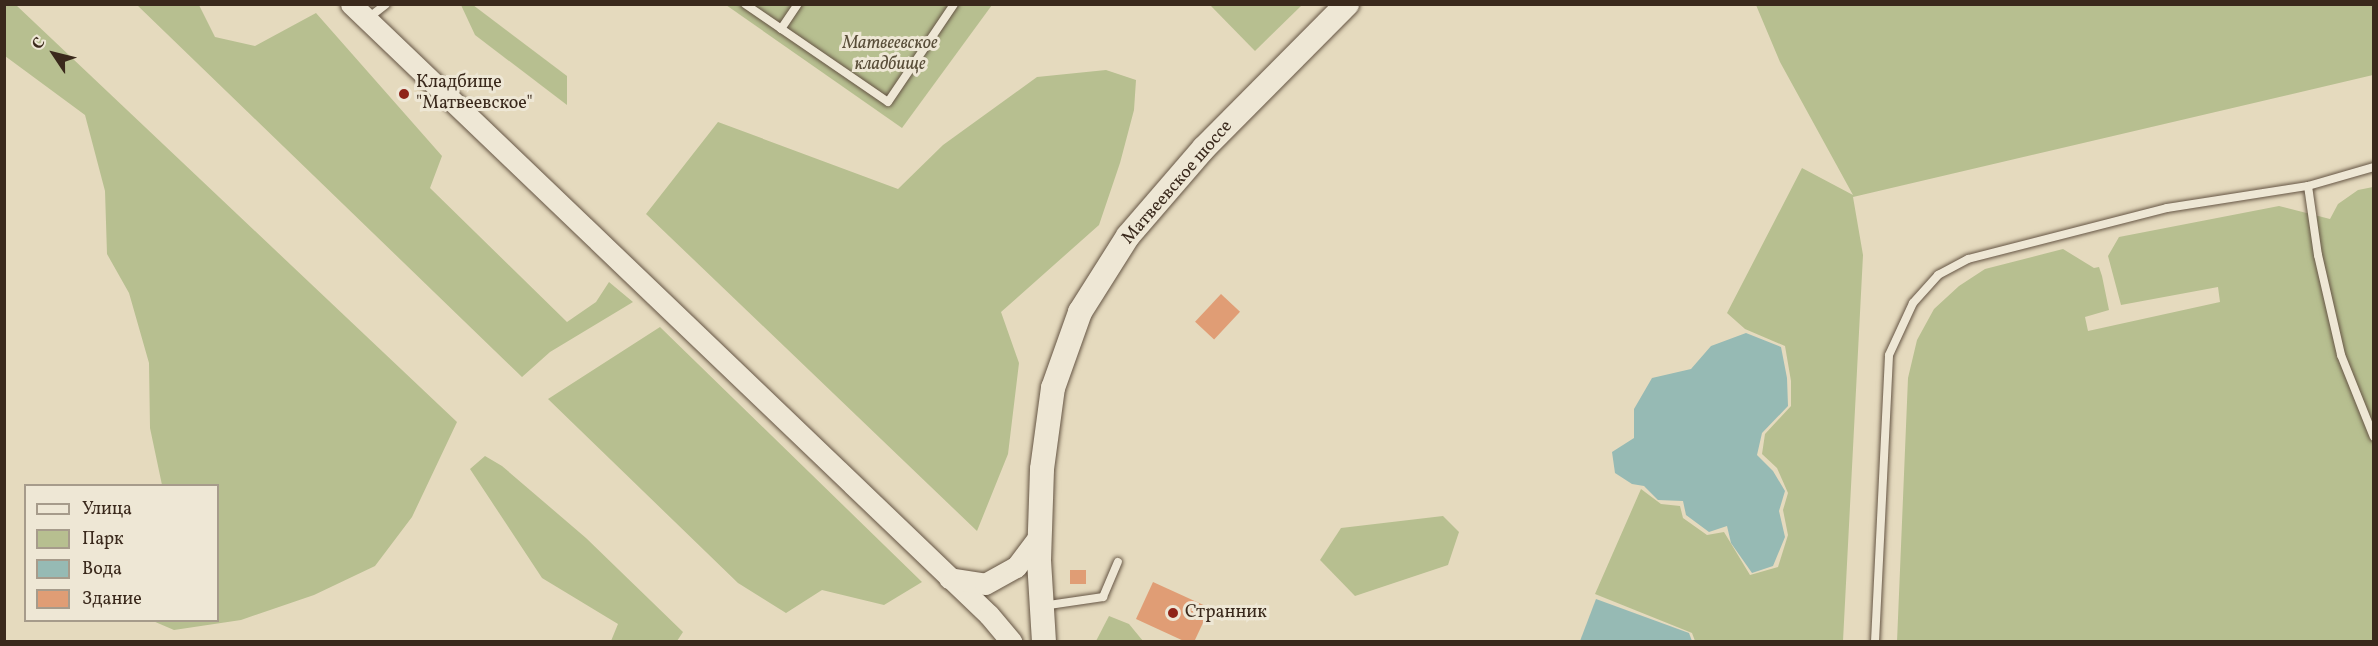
<!DOCTYPE html>
<html>
<head>
<meta charset="utf-8">
<style>
  body { margin:0 }
  #map { position:relative; width:2378px; height:646px; overflow:hidden; background:#e5dabe; font-family:Vollkorn,serif }
  div>[style] { position:absolute }
  [style*='--x'] { left:calc(var(--x)*1px); top:calc(var(--y)*1px); width:calc(var(--w)*1px); rotate:calc(var(--a)*1deg) }
  .green>* { inset:0; background:#b7bf90 }
  .water>* { inset:0; background:#96bab4 }
  .building>* { inset:0; background:#e09d75; transform-origin:0 0 }
  .roads { filter:drop-shadow(0 0 2px #655544) drop-shadow(0 0 2px #655544) }
  .service>* { height:8px; margin:-4px; padding:0 4px; transform-origin:4px; border-radius:4px; background:#eee7d5 }
  .tertiary>* { height:21px; margin:-10.5px; padding:0 10.5px; transform-origin:10.5px; border-radius:10.5px; background:#eee7d5 }
  .secondary>* { height:24px; margin:-12px; padding:0 12px; transform-origin:12px; border-radius:12px; background:#eee7d5 }
  .dots>* { width:16px; height:16px; translate:-50% -50%; box-sizing:border-box; border:3px solid #eee7d5; border-radius:50% }
  span { translate:-50% -50%; white-space:nowrap; text-align:center; line-height:1.15; -webkit-text-stroke:6px #eee7d5; paint-order:stroke }
  .park-label { font-size:18px; color:#594e39; font-style:italic }
  .poi-label { font-size:18px; color:#3a291c }
  .left { translate:0 -50%; text-align:left }
  .street-label { font-size:18px; color:#3a291c }
  .frame { position:absolute; inset:0; border:6px solid #3a291c; pointer-events:none }
  .legend { position:absolute; left:24px; top:484px; width:195px; height:138px; box-sizing:border-box; background:#eee7d5; border:2px solid #a69b8b; margin:0; padding:8px 10px; list-style:none; font-size:18px; color:#3a291c }
  .legend li { display:flex; align-items:center; gap:12px; height:30px }
  .legend b { width:30px; border:2px solid #a69b8b }
  .north { position:absolute; left:24px; top:24px; width:60px; height:60px; -webkit-text-stroke:4px #eee7d5; paint-order:stroke; rotate:305deg; font-size:16px; font-weight:700; line-height:24px; text-align:center; color:#3a291c }
  .north::after { content:''; display:block; margin:auto; width:21px; height:27px; background:#3a291c; clip-path:polygon(50% 0,100% 100%,50% 72%,0 100%) }
</style>
</head>
<body>
<div id="map">
  <div class="green">
    <i style="clip-path:polygon(5px 4px,16px 5px,457px 422px,412px 517px,375px 566px,314px 595px,241px 620px,174px 630px,153px 621px,218px 620px,218px 486px,162px 485px,150px 428px,149px 363px,129px 293px,107px 254px,105px 191px,85px 115px,5px 56px)"></i>
    <i style="clip-path:polygon(137px 5px,199px 5px,215px 37px,255px 46px,316px 13px,442px 156px,430px 188px,567px 322px,596px 302px,609px 282px,633px 302px,550px 352px,522px 377px)"></i>
    <i style="clip-path:polygon(461px 5px,473px 5px,567px 76px,567px 105px,475px 35px)"></i>
    <i style="clip-path:polygon(726px 5px,992px 5px,902px 128px)"></i>
    <i style="clip-path:polygon(1210px 5px,1302px 5px,1255px 51px)"></i>
    <i style="clip-path:polygon(1756px 5px,2373px 5px,2373px 75px,1853px 197px,1863px 255px,1843px 641px,1695px 641px,1692px 633px,1595px 594px,1641px 489px,1661px 504px,1680px 506px,1683px 518px,1707px 535px,1724px 532px,1750px 575px,1778px 567px,1788px 535px,1783px 510px,1788px 493px,1777px 468px,1762px 454px,1765px 434px,1791px 406px,1791px 381px,1785px 346px,1745px 329px,1727px 313px,1802px 168px,1853px 195px,1780px 62px)"></i>
    <i style="clip-path:polygon(1106px 70px,1136px 80px,1134px 110px,1120px 163px,1099px 225px,1001px 312px,1019px 363px,1008px 454px,977px 531px,646px 214px,718px 122px,898px 189px,943px 145px,1037px 77px)"></i>
    <i style="clip-path:polygon(2373px 187px,2373px 641px,1897px 642px,1908px 378px,1917px 340px,1934px 309px,1959px 286px,1985px 269px,2063px 249px,2094px 268px,2099px 267px,2102px 276px,2109px 310px,2085px 317px,2088px 331px,2220px 302px,2218px 287px,2121px 305px,2108px 256px,2119px 237px,2279px 206px,2330px 219px,2338px 204px,2358px 190px)"></i>
    <i style="clip-path:polygon(660px 327px,922px 582px,884px 605px,822px 590px,786px 613px,738px 583px,548px 399px)"></i>
    <i style="clip-path:polygon(485px 456px,502px 466px,586px 538px,683px 632px,677px 641px,611px 641px,618px 624px,542px 578px,470px 469px)"></i>
    <i style="clip-path:polygon(1443px 516px,1459px 532px,1448px 565px,1355px 596px,1320px 560px,1341px 528px)"></i>
    <i style="clip-path:polygon(1109px 616px,1129px 624px,1143px 641px,1096px 641px)"></i>
  </div>
  <div class="water">
    <i style="clip-path:polygon(1746px 333px,1781px 347px,1787px 378px,1788px 406px,1762px 433px,1757px 455px,1773px 471px,1785px 491px,1779px 511px,1785px 537px,1773px 566px,1752px 573px,1731px 543px,1727px 526px,1709px 532px,1686px 515px,1683px 501px,1658px 500px,1644px 486px,1632px 484px,1615px 473px,1612px 452px,1634px 438px,1634px 409px,1652px 378px,1691px 369px,1711px 346px)"></i>
    <i style="clip-path:polygon(1596px 599px,1689px 633px,1692px 641px,1580px 641px)"></i>
  </div>
  <div class="building">
    <i style="left:1221px;top:294px;width:26px;height:38px;rotate:43deg"></i>
    <i style="left:1070px;top:570px;width:16px;height:14px"></i>
    <i style="clip-path:polygon(1153px 582px,1210px 608px,1194px 642px,1186px 642px,1136px 619px)"></i>
  </div>
  <div class="roads">
    <div class="service">
      <i style="--x:745;--y:4;--w:173;--a:34.4"></i>
      <i style="--x:888;--y:102;--w:118;--a:-56"></i>
      <i style="--x:367;--y:19;--w:24;--a:-38"></i>
      <i style="--x:781;--y:29;--w:30;--a:-56"></i>
      <i style="--x:2308;--y:186;--w:70;--a:81.8"></i>
      <i style="--x:2318;--y:255;--w:103;--a:77"></i>
      <i style="--x:2341;--y:355;--w:88;--a:68.1"></i>
      <i style="--x:1042;--y:606;--w:62;--a:-8.4"></i>
      <i style="--x:1103;--y:597;--w:38;--a:-67"></i>
      <i style="--x:1875;--y:642;--w:287;--a:-87.2"></i>
      <i style="--x:1889;--y:355;--w:57;--a:-65.2"></i>
      <i style="--x:1913;--y:303;--w:38;--a:-48"></i>
      <i style="--x:1938;--y:275;--w:34;--a:-28"></i>
      <i style="--x:1968;--y:259;--w:205;--a:-14.4"></i>
      <i style="--x:2167;--y:208;--w:143;--a:-8.9"></i>
      <i style="--x:2308;--y:186;--w:69;--a:-16.1"></i>
    </div>
    <div class="tertiary">
      <i style="--x:351;--y:4;--w:883;--a:43.76"></i>
      <i style="--x:989;--y:615;--w:35;--a:50"></i>
      <i style="--x:949;--y:578;--w:36;--a:9"></i>
      <i style="--x:985;--y:584;--w:35;--a:-29"></i>
      <i style="--x:1016;--y:567;--w:39;--a:-53"></i>
    </div>
    <div class="secondary">
      <i style="--x:1044;--y:642;--w:82;--a:-93.5"></i>
      <i style="--x:1039;--y:560;--w:91;--a:-88.1"></i>
      <i style="--x:1042;--y:469;--w:82;--a:-82.3"></i>
      <i style="--x:1053;--y:388;--w:81;--a:-70.4"></i>
      <i style="--x:1080;--y:312;--w:90;--a:-57.7"></i>
      <i style="--x:1128;--y:236;--w:116;--a:-49.2"></i>
      <i style="--x:1204;--y:148;--w:203;--a:-45.2"></i>
    </div>
  </div>
  <div class="dots">
    <i style="left:404px;top:94px;background:#8f2418"></i>
    <i style="left:1173px;top:613px;background:#8f2418"></i>
  </div>
  <div class="park-label">
    <span style="left:890px;top:55px">Матвеевское<br>кладбище</span>
  </div>
  <div class="poi-label">
    <span class="left" style="left:416px;top:94px">Кладбище<br>"Матвеевское"</span>
    <span class="left" style="left:1185px;top:613px">Странник</span>
  </div>
  <div class="street-label">
    <span style="left:1178px;top:183px;rotate:-49deg">Матвеевское шоссе</span>
  </div>
  <div class="frame"></div>
  <ul class="legend">
  <li><b style="height:8px;background:#eee7d5"></b>Улица</li>
  <li><b style="height:16px;background:#b7bf90"></b>Парк</li>
  <li><b style="height:16px;background:#96bab4"></b>Вода</li>
  <li><b style="height:16px;background:#e09d75"></b>Здание</li>
  </ul>
  <div class="north">С</div>
</div>
</body>
</html>
